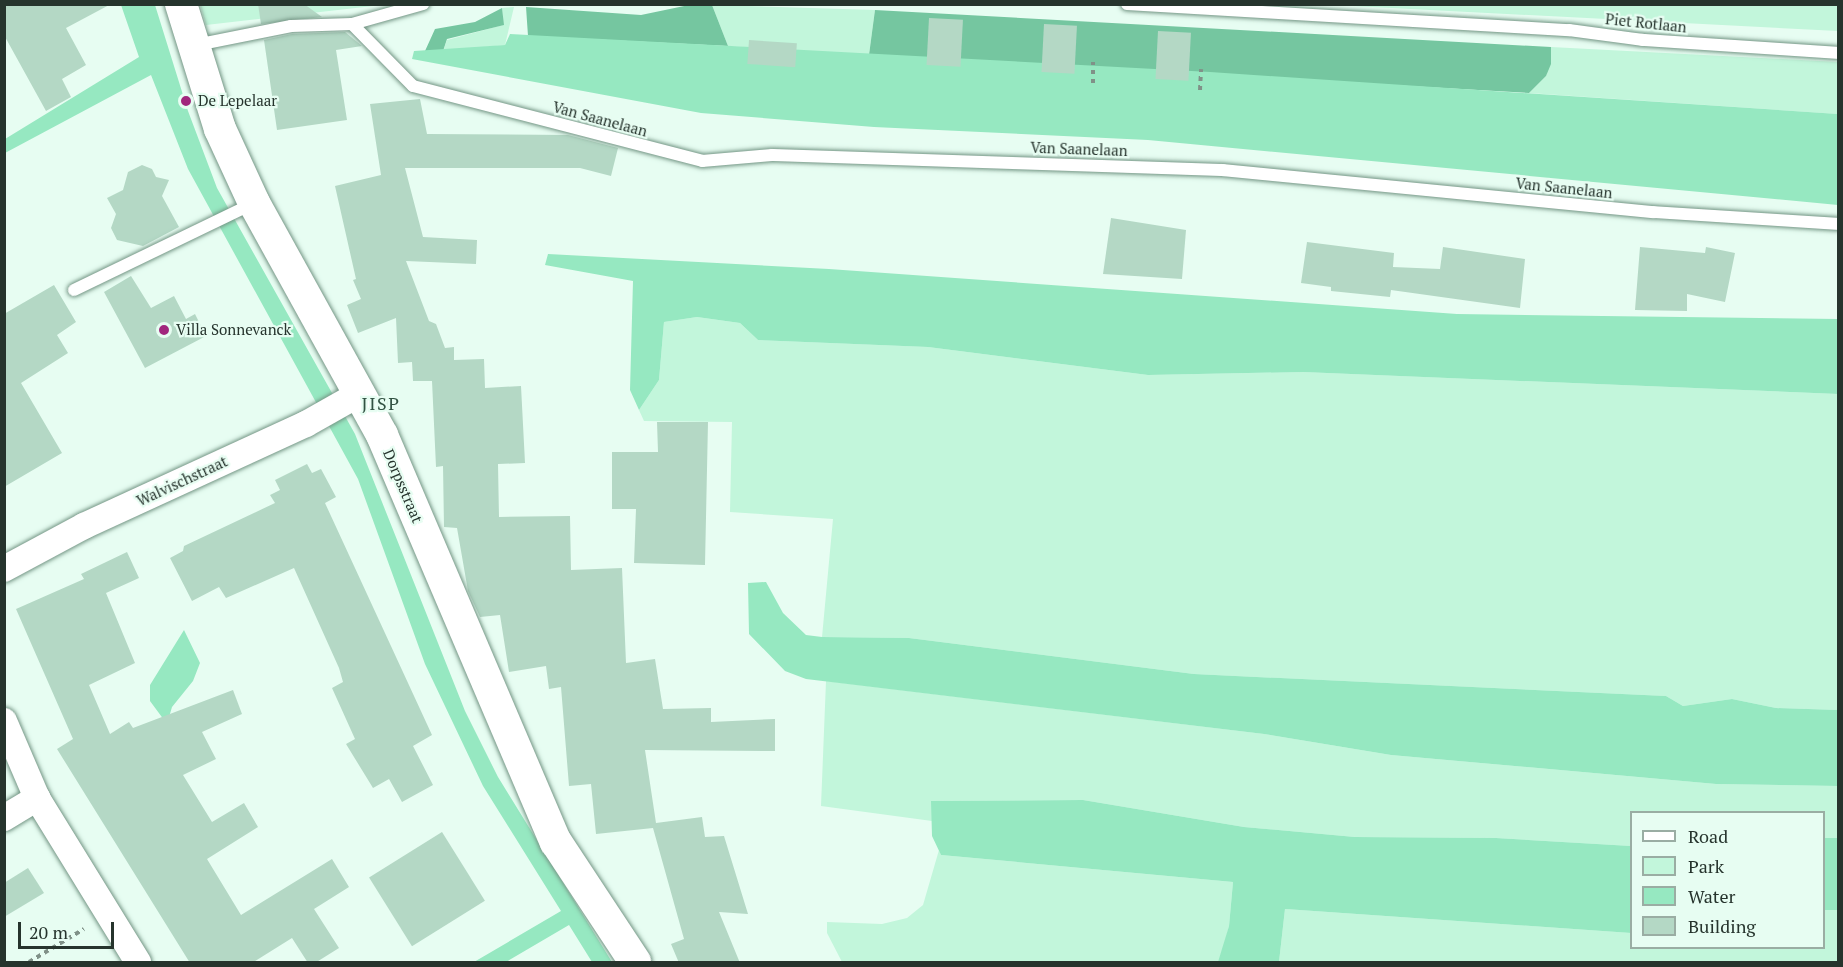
<!DOCTYPE html>
<html>
<head>
<meta charset="utf-8">
<style>
  body { margin:0 }
  #map { position:relative; width:1843px; height:967px; overflow:hidden; background:#e7fdf2; font-family:"PT Serif",serif }
  div>[style] { position:absolute }
  [style*='--x'] { left:calc(var(--x)*1px); top:calc(var(--y)*1px); width:calc(var(--w)*1px); rotate:calc(var(--a)*1deg) }
  .green>* { inset:0; background:#c2f6db }
  .forest>* { inset:0; background:#75c6a0 }
  .water>* { inset:0; background:#96e8c1; transform-origin:0 0 }
  .building>* { inset:0; background:#b4d8c5; transform-origin:0 0 }
  .path>* { height:4px; margin-top:-2px; transform-origin:0; background:repeating-linear-gradient(90deg,#809188 0 4.5px,transparent 0 9px) }
  .roads { filter:drop-shadow(0 0 2px #749685) drop-shadow(0 0 2px #749685) }
  .service>* { height:12px; margin:-6px; padding:0 6px; transform-origin:6px; border-radius:6px; background:#fff }
  .minor>* { height:26px; margin:-13px; padding:0 13px; transform-origin:13px; border-radius:13px; background:#fff }
  .tertiary>* { height:32px; margin:-16px; padding:0 16px; transform-origin:16px; border-radius:16px; background:#fff }
  .dots>* { width:16px; height:16px; translate:-50% -50%; box-sizing:border-box; border:3px solid #e7fdf2; border-radius:50% }
  span { translate:-50% -50%; white-space:nowrap; text-align:center; line-height:1.15; -webkit-text-stroke:4.5px #e7fdf2; paint-order:stroke }
  .street-label { font-size:15px; color:#26342d }
  .poi-label { font-size:15px; color:#26342d }
  .left { translate:0 -50%; text-align:left }
  .quarter-label { font-size:18px; color:#325243; letter-spacing:1.5px }
  .frame { position:absolute; inset:0; border:6px solid #26342d; pointer-events:none }
  .legend { position:absolute; left:1630px; top:811px; width:195px; height:138px; box-sizing:border-box; background:#e7fdf2; border:2px solid #9aada3; margin:0; padding:8px 10px; list-style:none; font-size:18px; color:#26342d }
  .legend li { display:flex; align-items:center; gap:12px; height:30px }
  .legend b { width:30px; border:2px solid #9aada3 }
  .scale { position:absolute; left:18px; top:922px; width:96px; height:27px; box-sizing:border-box; border:3px solid #26342d; border-top:0; padding-left:8px; font-size:18px; line-height:21px; white-space:nowrap; color:#26342d; -webkit-text-stroke:4px #e7fdf2; paint-order:stroke }
</style>
</head>
<body>
<div id="map">
  <div class="green">
    <i style="clip-path:polygon(200px 4px,382px 5px,206px 25px)"></i>
    <i style="clip-path:polygon(712px 5px,875px 10px,869px 55px,728px 46px)"></i>
    <i style="clip-path:polygon(1334px 5px,1838px 5px,1838px 31px)"></i>
    <i style="clip-path:polygon(514px 7px,505px 45px,443px 51px,447px 40px,503px 25px,502px 8px)"></i>
    <i style="clip-path:polygon(1551px 47px,1838px 62px,1838px 114px,1529px 93px,1546px 76px)"></i>
    <i style="clip-path:polygon(697px 317px,740px 323px,758px 340px,928px 347px,1148px 375px,1303px 372px,1838px 394px,1838px 710px,1776px 708px,1732px 699px,1683px 706px,1666px 696px,1194px 674px,909px 638px,822px 637px,833px 519px,730px 512px,732px 422px,644px 421px,639px 410px,659px 380px,664px 322px)"></i>
    <i style="clip-path:polygon(826px 681px,1264px 734px,1391px 755px,1716px 784px,1838px 786px,1838px 838px,1824px 841px,1824px 812px,1632px 812px,1631px 846px,1496px 838px,1355px 837px,1244px 827px,1083px 800px,932px 801px,932px 821px,821px 806px)"></i>
    <i style="clip-path:polygon(939px 850px,941px 855px,1233px 882px,1229px 926px,1221px 958px,1218px 962px,842px 962px,827px 933px,827px 922px,882px 924px,907px 918px,923px 905px)"></i>
    <i style="clip-path:polygon(1285px 909px,1631px 933px,1632px 948px,1824px 948px,1824px 910px,1838px 910px,1838px 962px,1279px 962px)"></i>
  </div>
  <div class="forest">
    <i style="clip-path:polygon(689px 5px,712px 5px,728px 46px,528px 36px,526px 7px,641px 15px)"></i>
    <i style="clip-path:polygon(502px 8px,504px 25px,447px 39px,443px 51px,425px 51px,435px 29px,475px 22px)"></i>
    <i style="clip-path:polygon(875px 10px,1551px 47px,1551px 64px,1546px 76px,1529px 93px,869px 55px)"></i>
  </div>
  <div class="water">
    <i style="clip-path:polygon(121px 5px,155px 5px,188px 111px,217px 188px,355px 434px,465px 711px,498px 777px,612px 962px,592px 962px,569px 925px,506px 962px,474px 962px,561px 911px,483px 786px,425px 664px,358px 479px,188px 169px,151px 75px,5px 153px,5px 139px,139px 57px)"></i>
    <i style="clip-path:polygon(510px 34px,1210px 72px,1838px 114px,1838px 205px,1148px 140px,874px 127px,701px 113px,412px 59px,414px 51px,505px 45px)"></i>
    <i style="clip-path:polygon(548px 254px,829px 269px,1457px 314px,1838px 319px,1838px 394px,1303px 372px,1148px 375px,928px 347px,758px 340px,740px 323px,697px 317px,664px 322px,659px 380px,639px 410px,630px 390px,633px 281px,545px 265px)"></i>
    <i style="clip-path:polygon(766px 582px,783px 613px,806px 635px,822px 637px,909px 638px,1194px 674px,1666px 696px,1683px 706px,1732px 699px,1776px 708px,1838px 710px,1838px 786px,1716px 784px,1391px 755px,1264px 734px,806px 679px,785px 671px,749px 634px,748px 583px)"></i>
    <i style="clip-path:polygon(184px 630px,200px 663px,193px 681px,172px 707px,167px 724px,150px 701px,150px 685px)"></i>
    <i style="clip-path:polygon(1083px 800px,1244px 827px,1355px 837px,1496px 838px,1631px 846px,1631px 933px,1285px 909px,1279px 962px,1218px 962px,1229px 926px,1233px 882px,941px 855px,932px 836px,931px 801px)"></i>
    <i style="left:1838px;top:838px;width:72px;height:14px;rotate:90deg"></i>
  </div>
  <div class="building">
    <i style="clip-path:polygon(4px 4px,111px 4px,66px 28px,86px 65px,62px 79px,71px 97px,46px 111px,4px 35px)"></i>
    <i style="clip-path:polygon(258px 4px,304px 4px,322px 17px,261px 24px)"></i>
    <i style="left:929px;top:18px;width:34px;height:47px;rotate:3deg"></i>
    <i style="left:1044px;top:24px;width:33px;height:48px;rotate:3deg"></i>
    <i style="left:1158px;top:31px;width:33px;height:48px;rotate:3deg"></i>
    <i style="clip-path:polygon(345px 32px,362px 46px,336px 50px,347px 120px,277px 130px,264px 40px,292px 34px)"></i>
    <i style="left:749px;top:40px;width:48px;height:24px;rotate:4deg"></i>
    <i style="clip-path:polygon(420px 99px,427px 134px,568px 135px,618px 148px,611px 176px,580px 168px,405px 168px,423px 237px,477px 240px,476px 264px,406px 261px,429px 321px,436px 324px,445px 348px,454px 347px,454px 360px,484px 359px,485px 388px,521px 386px,525px 463px,498px 464px,499px 517px,570px 516px,571px 570px,622px 568px,626px 663px,655px 659px,663px 709px,711px 708px,711px 722px,775px 719px,775px 751px,645px 750px,656px 823px,702px 817px,705px 837px,724px 836px,748px 914px,719px 912px,740px 963px,679px 963px,671px 944px,684px 939px,653px 828px,596px 834px,591px 784px,569px 786px,561px 687px,549px 689px,546px 666px,509px 672px,500px 615px,480px 617px,468px 591px,457px 528px,444px 527px,443px 466px,436px 467px,432px 381px,413px 381px,412px 362px,398px 363px,396px 318px,358px 333px,347px 305px,361px 299px,353px 280px,356px 279px,335px 186px,381px 175px,370px 104px)"></i>
    <i style="clip-path:polygon(142px 165px,152px 169px,156px 177px,169px 180px,162px 196px,179px 227px,143px 246px,117px 240px,111px 228px,116px 214px,107px 198px,123px 190px,128px 172px)"></i>
    <i style="clip-path:polygon(1111px 218px,1186px 230px,1182px 279px,1103px 274px)"></i>
    <i style="clip-path:polygon(1307px 242px,1394px 253px,1393px 267px,1440px 269px,1443px 247px,1525px 259px,1520px 308px,1391px 290px,1390px 297px,1331px 291px,1331px 287px,1301px 283px)"></i>
    <i style="clip-path:polygon(1640px 247px,1705px 253px,1706px 247px,1735px 253px,1725px 302px,1687px 294px,1687px 311px,1635px 310px)"></i>
    <i style="clip-path:polygon(131px 276px,151px 308px,174px 296px,186px 319px,195px 314px,206px 336px,145px 368px,104px 292px)"></i>
    <i style="clip-path:polygon(54px 285px,76px 322px,57px 335px,68px 353px,21px 383px,62px 453px,4px 487px,4px 314px)"></i>
    <i style="clip-path:polygon(657px 422px,708px 422px,705px 565px,634px 563px,636px 509px,612px 509px,612px 452px,658px 452px)"></i>
    <i style="clip-path:polygon(307px 464px,312px 473px,321px 469px,336px 497px,325px 503px,432px 735px,413px 746px,433px 785px,402px 802px,389px 779px,373px 788px,346px 744px,355px 739px,332px 688px,343px 682px,339px 668px,294px 568px,226px 598px,219px 587px,192px 601px,170px 558px,183px 551px,184px 546px,275px 503px,270px 495px,280px 490px,275px 480px)"></i>
    <i style="clip-path:polygon(127px 552px,139px 578px,106px 593px,135px 663px,89px 685px,110px 734px,129px 722px,133px 728px,233px 690px,242px 714px,202px 732px,216px 759px,183px 775px,212px 822px,244px 803px,258px 827px,207px 859px,241px 915px,332px 859px,349px 887px,314px 909px,339px 948px,315px 963px,308px 963px,292px 938px,252px 963px,190px 963px,57px 749px,73px 739px,16px 609px,84px 579px,81px 574px)"></i>
    <i style="left:442px;top:832px;width:81px;height:86px;rotate:58deg"></i>
    <i style="clip-path:polygon(28px 868px,44px 893px,4px 917px,4px 883px)"></i>
  </div>
  <div class="path">
    <i style="--x:1093;--y:83;--w:21;--a:-90"></i>
    <i style="--x:1200;--y:90;--w:21;--a:-87"></i>
    <i style="--x:29;--y:962;--w:64;--a:-31"></i>
  </div>
  <div class="roads">
    <div class="service">
      <i style="--x:1127;--y:4;--w:443;--a:3.4"></i>
      <i style="--x:1569;--y:30;--w:75;--a:7.7"></i>
      <i style="--x:1643;--y:40;--w:195;--a:3.8"></i>
      <i style="--x:352;--y:24;--w:87;--a:45.5"></i>
      <i style="--x:413;--y:86;--w:299;--a:14.5"></i>
      <i style="--x:702;--y:161;--w:70;--a:-4.9"></i>
      <i style="--x:772;--y:155;--w:451;--a:1.9"></i>
      <i style="--x:1223;--y:170;--w:432;--a:5.6"></i>
      <i style="--x:1653;--y:212;--w:185;--a:3.7"></i>
      <i style="--x:196;--y:45;--w:97;--a:-11.3"></i>
      <i style="--x:291;--y:26;--w:61;--a:-1.9"></i>
      <i style="--x:352;--y:24;--w:74;--a:-15.7"></i>
      <i style="--x:74;--y:290;--w:200;--a:-25.8"></i>
    </div>
    <div class="minor">
      <i style="--x:4;--y:569;--w:91;--a:-28.3"></i>
      <i style="--x:84;--y:526;--w:244;--a:-24.7"></i>
      <i style="--x:306;--y:424;--w:61;--a:-29.5"></i>
      <i style="--x:4;--y:721;--w:84;--a:66.8"></i>
      <i style="--x:37;--y:798;--w:193;--a:58.4"></i>
      <i style="--x:4;--y:818;--w:39;--a:-31"></i>
    </div>
    <div class="tertiary">
      <i style="--x:181;--y:4;--w:131;--a:72.7"></i>
      <i style="--x:220;--y:129;--w:81;--a:65.3"></i>
      <i style="--x:254;--y:203;--w:265;--a:61.1"></i>
      <i style="--x:382;--y:435;--w:443;--a:66.9"></i>
      <i style="--x:556;--y:842;--w:144;--a:56.6"></i>
    </div>
  </div>
  <div class="dots">
    <i style="left:186px;top:101px;background:#a1267d"></i>
    <i style="left:164px;top:330px;background:#a1267d"></i>
  </div>
  <div class="street-label">
    <span style="left:1646px;top:23px;rotate:6deg">Piet Rotlaan</span>
    <span style="left:600px;top:119px;rotate:15deg">Van Saanelaan</span>
    <span style="left:1079px;top:149px;rotate:2deg">Van Saanelaan</span>
    <span style="left:1564px;top:188px;rotate:6deg">Van Saanelaan</span>
    <span style="left:182px;top:481px;rotate:-25deg">Walvischstraat</span>
    <span style="left:403px;top:486px;rotate:67deg">Dorpsstraat</span>
  </div>
  <div class="poi-label">
    <span class="left" style="left:198px;top:101px">De Lepelaar</span>
    <span class="left" style="left:176px;top:330px">Villa Sonnevanck</span>
  </div>
  <div class="quarter-label">
    <span style="left:381px;top:403px">JISP</span>
  </div>
  <div class="frame"></div>
  <ul class="legend">
  <li><b style="height:8px;background:#fff"></b>Road</li>
  <li><b style="height:16px;background:#c2f6db"></b>Park</li>
  <li><b style="height:16px;background:#96e8c1"></b>Water</li>
  <li><b style="height:16px;background:#b4d8c5"></b>Building</li>
  </ul>
  <div class="scale">20 m</div>
</div>
</body>
</html>
